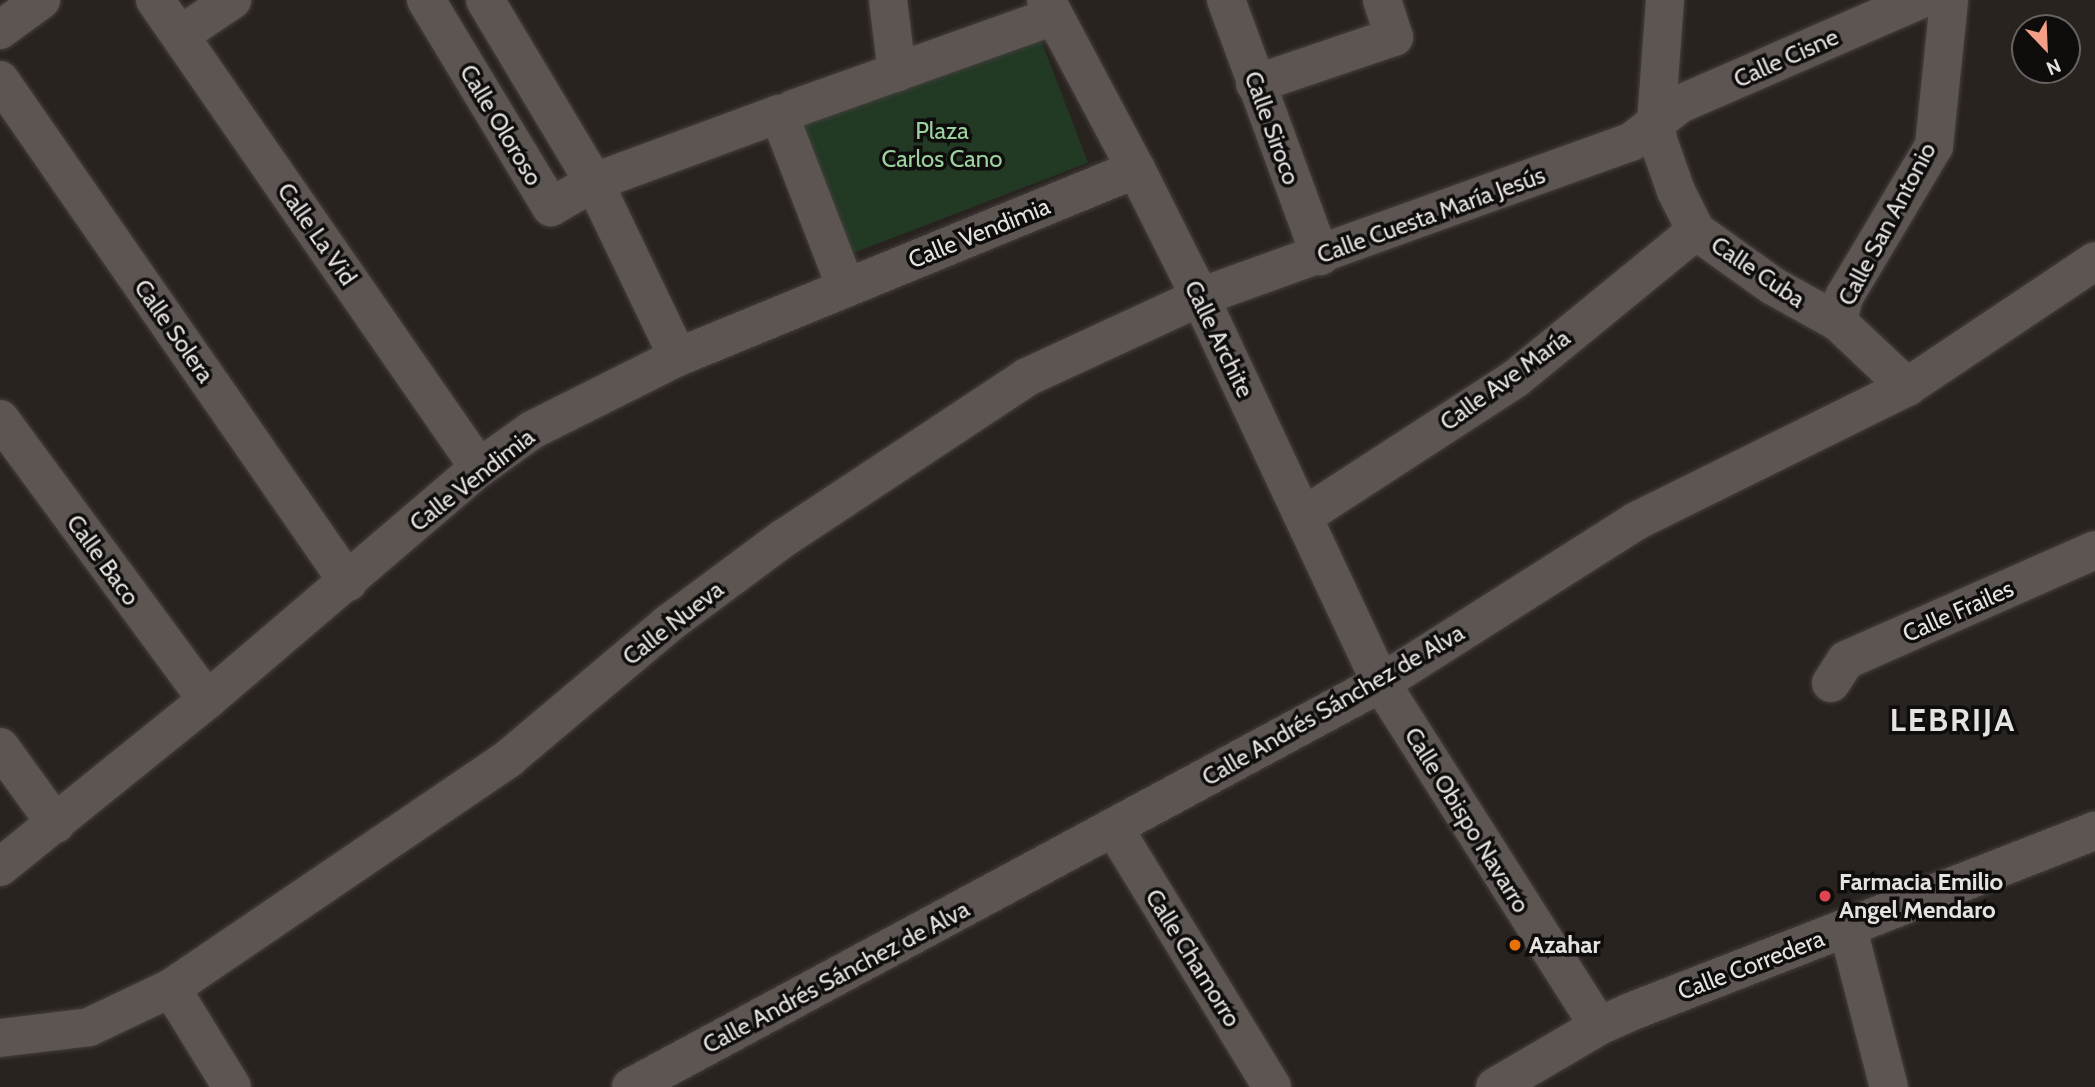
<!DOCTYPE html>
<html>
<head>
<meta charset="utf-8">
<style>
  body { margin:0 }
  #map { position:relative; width:2095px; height:1087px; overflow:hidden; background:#292320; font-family:Cabin,sans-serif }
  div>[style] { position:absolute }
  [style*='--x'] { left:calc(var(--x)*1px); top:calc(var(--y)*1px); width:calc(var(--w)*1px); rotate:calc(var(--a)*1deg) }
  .green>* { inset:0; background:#223924; transform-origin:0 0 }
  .roads { filter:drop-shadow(0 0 2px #443f3d) drop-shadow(0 0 2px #443f3d) }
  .minor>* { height:38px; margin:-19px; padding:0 19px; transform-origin:19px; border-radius:19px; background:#5c5552 }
  .dots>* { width:19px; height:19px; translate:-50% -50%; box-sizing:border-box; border:4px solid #0f0d0c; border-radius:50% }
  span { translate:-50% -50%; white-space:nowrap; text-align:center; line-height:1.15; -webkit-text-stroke:7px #0f0d0c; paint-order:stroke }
  .street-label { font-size:24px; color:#e6e2e0 }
  .park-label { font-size:24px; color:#9cd2a0 }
  .poi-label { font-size:24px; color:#e6e2e0; font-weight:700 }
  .left { translate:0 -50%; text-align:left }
  .district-label { font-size:32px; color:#e6e2e0; font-weight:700; letter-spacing:2px }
  .north { position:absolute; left:2011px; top:14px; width:70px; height:70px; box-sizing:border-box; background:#0f0d0c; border:2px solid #656261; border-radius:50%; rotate:157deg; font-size:19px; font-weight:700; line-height:28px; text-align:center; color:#e6e2e0 }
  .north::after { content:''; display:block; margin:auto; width:24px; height:32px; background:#f49e87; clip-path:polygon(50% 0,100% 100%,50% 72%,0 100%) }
</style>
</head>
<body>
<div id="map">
  <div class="green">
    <i style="left:1038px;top:32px;width:140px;height:261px;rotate:69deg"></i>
  </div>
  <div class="roads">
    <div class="minor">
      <i style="--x:155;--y:0;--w:569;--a:55.3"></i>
      <i style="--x:426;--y:0;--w:242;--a:58.9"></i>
      <i style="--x:551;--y:207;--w:50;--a:-30.2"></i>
      <i style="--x:594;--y:182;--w:197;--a:-20.2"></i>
      <i style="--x:779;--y:114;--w:186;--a:68.9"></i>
      <i style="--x:485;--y:0;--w:212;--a:59.1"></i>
      <i style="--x:594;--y:182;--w:194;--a:64.4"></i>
      <i style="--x:888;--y:0;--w:73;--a:82.9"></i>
      <i style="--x:1046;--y:0;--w:191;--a:62"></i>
      <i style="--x:1136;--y:169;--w:143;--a:63.4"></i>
      <i style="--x:1200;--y:297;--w:426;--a:64.9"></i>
      <i style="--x:1381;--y:683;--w:406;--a:57.6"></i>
      <i style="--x:1226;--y:0;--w:273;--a:69.8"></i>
      <i style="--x:1665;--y:0;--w:122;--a:94.2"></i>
      <i style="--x:1656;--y:122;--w:18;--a:84"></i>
      <i style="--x:1658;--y:140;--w:54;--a:70.6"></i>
      <i style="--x:1676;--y:191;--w:45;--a:63.4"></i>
      <i style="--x:1696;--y:231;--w:95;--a:35.5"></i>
      <i style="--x:1773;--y:286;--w:74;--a:29"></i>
      <i style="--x:1838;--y:322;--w:95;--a:43.3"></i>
      <i style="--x:0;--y:30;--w:51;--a:-36.2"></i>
      <i style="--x:180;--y:35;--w:63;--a:-33.9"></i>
      <i style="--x:0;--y:80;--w:611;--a:55.27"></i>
      <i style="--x:1255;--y:84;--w:147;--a:-18.7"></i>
      <i style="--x:1394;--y:37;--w:39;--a:-108"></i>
      <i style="--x:793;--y:109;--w:277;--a:-19.6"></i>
      <i style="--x:1838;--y:322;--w:26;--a:-77"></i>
      <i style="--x:1844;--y:297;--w:176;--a:-59.2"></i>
      <i style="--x:1934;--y:146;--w:147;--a:-84.1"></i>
      <i style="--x:0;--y:419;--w:349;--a:53.6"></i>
      <i style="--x:1304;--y:516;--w:252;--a:-33"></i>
      <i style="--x:1515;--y:379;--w:234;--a:-39.3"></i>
      <i style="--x:1831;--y:683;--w:27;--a:-57"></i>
      <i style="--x:1846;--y:660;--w:272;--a:-23.8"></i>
      <i style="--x:0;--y:747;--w:95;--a:54"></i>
      <i style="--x:1114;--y:828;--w:303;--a:58.6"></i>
      <i style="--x:0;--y:867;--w:266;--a:-38.9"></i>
      <i style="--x:207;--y:700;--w:358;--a:-40.5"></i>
      <i style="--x:479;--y:468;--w:65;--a:-35.6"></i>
      <i style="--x:532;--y:430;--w:163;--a:-26.6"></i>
      <i style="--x:678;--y:357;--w:495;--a:-22.3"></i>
      <i style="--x:1848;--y:929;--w:163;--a:75.5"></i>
      <i style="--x:171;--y:988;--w:116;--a:58.4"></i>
      <i style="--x:0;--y:1038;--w:90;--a:-7"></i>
      <i style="--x:89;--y:1027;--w:91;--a:-25.4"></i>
      <i style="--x:171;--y:988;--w:409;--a:-34.2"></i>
      <i style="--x:509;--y:758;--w:208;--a:-40.1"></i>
      <i style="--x:668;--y:624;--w:144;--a:-36.6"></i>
      <i style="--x:784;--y:538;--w:291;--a:-33.5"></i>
      <i style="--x:1027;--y:377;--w:191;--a:-24.8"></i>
      <i style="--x:1200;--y:297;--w:458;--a:-19.8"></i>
      <i style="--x:1631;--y:142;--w:62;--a:-37.8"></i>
      <i style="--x:1680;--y:104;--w:261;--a:-23.5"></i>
      <i style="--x:631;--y:1087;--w:852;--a:-28.31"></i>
      <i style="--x:1381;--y:683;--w:302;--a:-32.4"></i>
      <i style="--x:1636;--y:521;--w:302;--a:-26.3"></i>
      <i style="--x:1907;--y:387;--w:226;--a:-33.8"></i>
      <i style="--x:1495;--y:1087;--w:121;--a:-30.4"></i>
      <i style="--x:1599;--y:1026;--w:34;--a:-24"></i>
      <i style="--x:1630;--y:1012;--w:499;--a:-21.3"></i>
    </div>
  </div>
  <div class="dots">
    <i style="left:1825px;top:896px;background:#e0444e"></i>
    <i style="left:1515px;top:945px;background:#e8710a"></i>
  </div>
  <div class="street-label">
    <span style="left:1786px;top:58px;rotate:-24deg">Calle Cisne</span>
    <span style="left:501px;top:125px;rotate:59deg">Calle Oloroso</span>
    <span style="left:1272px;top:128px;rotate:70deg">Calle Siroco</span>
    <span style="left:1431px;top:215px;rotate:-20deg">Calle Cuesta María Jesús</span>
    <span style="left:1887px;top:224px;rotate:-62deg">Calle San Antonio</span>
    <span style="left:979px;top:233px;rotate:-22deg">Calle Vendimia</span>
    <span style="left:317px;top:234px;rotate:55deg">Calle La Vid</span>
    <span style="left:1758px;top:272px;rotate:34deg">Calle Cuba</span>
    <span style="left:174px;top:331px;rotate:55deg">Calle Solera</span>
    <span style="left:1219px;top:339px;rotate:64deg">Calle Archite</span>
    <span style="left:1505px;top:380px;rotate:-36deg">Calle Ave María</span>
    <span style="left:472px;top:480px;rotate:-38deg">Calle Vendimia</span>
    <span style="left:103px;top:560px;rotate:54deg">Calle Baco</span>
    <span style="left:1958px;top:611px;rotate:-24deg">Calle Frailes</span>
    <span style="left:673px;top:623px;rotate:-38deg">Calle Nueva</span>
    <span style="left:1333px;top:705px;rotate:-30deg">Calle Andrés Sánchez de Alva</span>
    <span style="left:1467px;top:820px;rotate:58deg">Calle Obispo Navarro</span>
    <span style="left:1193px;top:958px;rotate:58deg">Calle Chamorro</span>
    <span style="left:1751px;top:965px;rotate:-21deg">Calle Corredera</span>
    <span style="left:836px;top:977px;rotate:-28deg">Calle Andrés Sánchez de Alva</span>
  </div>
  <div class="park-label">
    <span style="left:942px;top:145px">Plaza<br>Carlos Cano</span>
  </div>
  <div class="poi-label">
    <span class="left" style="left:1839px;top:896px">Farmacia Emilio<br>Angel Mendaro</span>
    <span class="left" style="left:1529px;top:945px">Azahar</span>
  </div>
  <div class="district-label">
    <span style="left:1953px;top:720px">LEBRIJA</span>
  </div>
  <div class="north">N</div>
</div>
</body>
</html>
